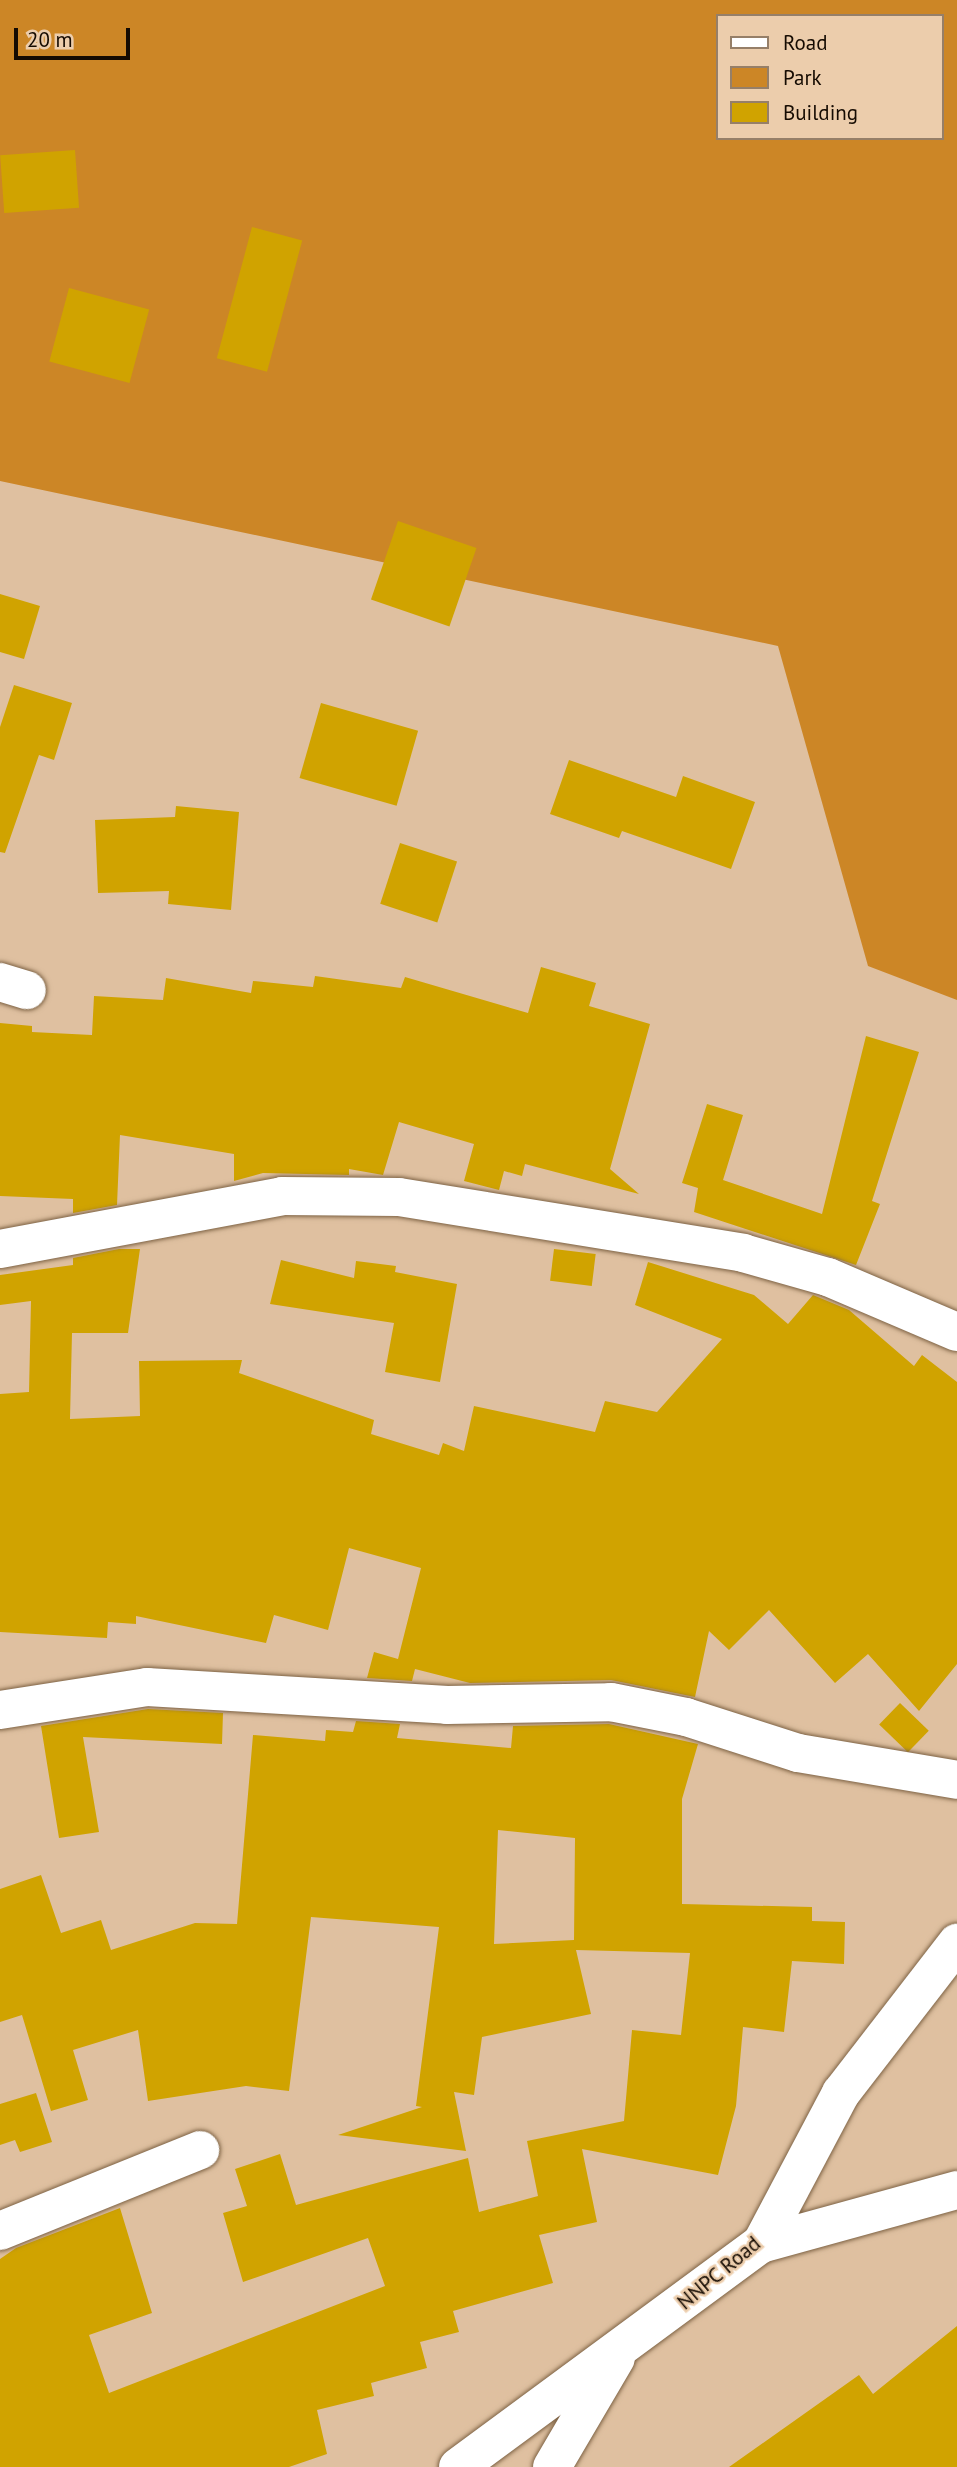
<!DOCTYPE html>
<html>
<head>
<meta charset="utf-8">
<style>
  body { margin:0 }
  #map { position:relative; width:957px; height:2467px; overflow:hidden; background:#dfc0a0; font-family:"PT Sans",sans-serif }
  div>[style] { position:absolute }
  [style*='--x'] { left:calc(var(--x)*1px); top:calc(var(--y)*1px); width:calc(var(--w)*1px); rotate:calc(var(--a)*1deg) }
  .green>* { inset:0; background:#cc8626 }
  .building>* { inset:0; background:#d0a300; transform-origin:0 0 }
  .roads { filter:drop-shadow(0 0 2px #7d6244) drop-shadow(0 0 2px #7d6244) }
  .minor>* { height:38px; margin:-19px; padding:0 19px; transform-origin:19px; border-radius:19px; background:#fff }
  span { translate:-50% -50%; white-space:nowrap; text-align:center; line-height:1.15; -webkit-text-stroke:5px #eccdac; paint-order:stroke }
  .street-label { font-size:21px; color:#150b02 }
  .legend { position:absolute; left:716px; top:14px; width:228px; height:126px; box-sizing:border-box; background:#eccdac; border:2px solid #967f68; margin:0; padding:9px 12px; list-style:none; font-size:21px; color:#150b02 }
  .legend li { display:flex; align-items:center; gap:14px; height:35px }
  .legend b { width:35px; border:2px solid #967f68 }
  .scale { position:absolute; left:14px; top:28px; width:116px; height:32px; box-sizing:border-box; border:4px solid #150b02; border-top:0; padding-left:9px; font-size:21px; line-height:24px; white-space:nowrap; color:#150b02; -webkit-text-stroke:5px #eccdac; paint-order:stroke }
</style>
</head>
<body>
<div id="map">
  <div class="green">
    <i style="clip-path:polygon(evenodd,0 0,957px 0,957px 1000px,868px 966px,778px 646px,0 481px,0 0,717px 16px,941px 16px,941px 138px,717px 138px,717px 16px)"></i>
  </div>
  <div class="building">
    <i style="left:75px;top:150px;width:58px;height:75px;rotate:86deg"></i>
    <i style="left:252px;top:227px;width:52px;height:136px;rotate:15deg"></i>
    <i style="left:69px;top:288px;width:83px;height:76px;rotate:15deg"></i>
    <i style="left:398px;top:521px;width:83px;height:83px;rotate:19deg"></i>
    <i style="clip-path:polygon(0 594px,40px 606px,24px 659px,0 652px)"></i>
    <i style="clip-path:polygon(14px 685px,72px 703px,54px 760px,39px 755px,5px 853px,0 852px,0 727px)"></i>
    <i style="left:321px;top:703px;width:101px;height:78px;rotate:16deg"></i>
    <i style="clip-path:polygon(569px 760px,676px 797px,683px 776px,755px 802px,731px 869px,622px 831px,619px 838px,550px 814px)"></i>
    <i style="clip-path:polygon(176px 806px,239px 812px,231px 910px,168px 904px,169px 891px,98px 893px,95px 820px,175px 817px)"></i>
    <i style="left:400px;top:843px;width:60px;height:64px;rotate:18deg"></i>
    <i style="clip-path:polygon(541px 967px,596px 983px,589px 1006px,650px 1024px,610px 1169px,639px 1194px,525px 1164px,522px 1176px,504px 1171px,499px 1190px,464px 1181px,474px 1144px,399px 1122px,383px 1175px,349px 1169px,349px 1175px,263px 1173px,234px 1181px,234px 1154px,120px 1135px,117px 1205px,73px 1213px,73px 1199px,0 1196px,0 1023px,32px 1026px,32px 1032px,92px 1035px,94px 996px,163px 1000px,166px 978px,251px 993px,253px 981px,313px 987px,315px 976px,401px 988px,405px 977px,528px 1013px)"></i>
    <i style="clip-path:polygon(866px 1036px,919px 1052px,872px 1201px,880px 1204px,856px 1265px,694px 1212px,698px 1188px,682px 1183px,707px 1104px,743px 1115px,723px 1180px,822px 1214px)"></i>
    <i style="clip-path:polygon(119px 1249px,140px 1249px,128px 1333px,72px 1333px,70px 1419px,140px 1416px,139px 1361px,242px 1360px,239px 1373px,374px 1420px,371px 1434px,439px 1455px,443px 1443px,464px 1451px,474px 1406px,595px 1432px,605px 1401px,657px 1412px,722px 1339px,635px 1305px,648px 1262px,754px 1295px,788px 1324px,813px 1295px,849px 1310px,914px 1366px,922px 1355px,957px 1382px,957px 1664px,919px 1711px,868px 1654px,835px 1683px,769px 1610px,729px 1650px,709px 1631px,695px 1697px,611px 1680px,470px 1683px,415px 1669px,412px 1681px,367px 1678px,374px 1652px,398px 1659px,421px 1568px,349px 1548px,328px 1630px,274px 1615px,266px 1643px,136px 1616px,136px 1624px,108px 1622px,107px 1638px,0 1632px,0 1394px,29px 1392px,31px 1301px,0 1305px,0 1275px,73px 1265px,73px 1258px)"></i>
    <i style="left:554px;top:1249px;width:42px;height:32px;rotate:7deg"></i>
    <i style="clip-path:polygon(281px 1260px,354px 1278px,356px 1261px,396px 1266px,395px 1272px,457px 1284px,440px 1382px,385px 1372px,394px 1323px,270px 1304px)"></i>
    <i style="left:900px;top:1703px;width:40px;height:30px;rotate:44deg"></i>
    <i style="clip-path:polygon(148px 1709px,223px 1713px,222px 1744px,83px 1737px,99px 1832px,59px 1838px,41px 1726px)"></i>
    <i style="clip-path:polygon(evenodd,356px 1721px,400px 1724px,397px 1738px,511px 1748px,513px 1726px,609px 1724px,698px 1744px,682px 1799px,682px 1904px,812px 1907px,812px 1921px,845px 1922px,844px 1964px,792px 1961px,784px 2032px,743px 2027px,736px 2106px,718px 2175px,582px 2149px,597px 2222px,539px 2235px,553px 2283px,453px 2311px,459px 2332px,420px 2342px,427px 2368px,371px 2383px,374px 2396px,317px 2410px,327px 2454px,289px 2467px,0 2467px,0 2259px,16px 2248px,120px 2208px,152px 2313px,89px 2335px,109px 2393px,385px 2286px,368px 2238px,243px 2282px,223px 2213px,247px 2206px,235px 2169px,280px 2154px,296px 2205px,468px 2158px,479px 2212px,538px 2196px,527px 2141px,624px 2121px,632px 2030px,681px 2035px,690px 1953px,576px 1950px,591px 2014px,482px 2037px,474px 2095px,454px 2092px,466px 2151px,338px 2135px,422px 2107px,416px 2106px,439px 1927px,311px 1917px,289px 2091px,246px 2086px,148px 2101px,138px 2030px,73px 2050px,88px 2100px,51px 2111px,22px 2015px,0 2022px,0 1889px,41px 1875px,61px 1933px,101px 1920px,111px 1950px,195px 1923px,237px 1924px,253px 1735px,325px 1741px,326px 1730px,353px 1732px,356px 1721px,498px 1830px,575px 1838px,574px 1940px,494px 1944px,498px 1830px)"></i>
    <i style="clip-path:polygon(36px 2093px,52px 2142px,20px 2152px,15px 2140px,0 2145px,0 2104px)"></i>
    <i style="clip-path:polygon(957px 2326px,957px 2467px,729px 2467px,859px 2375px,873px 2394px)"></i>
  </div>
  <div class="roads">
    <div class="minor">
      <i style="--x:0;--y:982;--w:28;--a:17"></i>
      <i style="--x:0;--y:1249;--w:287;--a:-10.6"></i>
      <i style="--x:282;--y:1196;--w:117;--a:0.5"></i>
      <i style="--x:399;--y:1197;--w:349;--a:9.2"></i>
      <i style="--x:743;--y:1253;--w:88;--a:15.8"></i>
      <i style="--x:828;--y:1277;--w:140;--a:23.1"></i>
      <i style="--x:0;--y:1710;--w:149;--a:-8.9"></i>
      <i style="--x:147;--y:1687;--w:301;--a:3.4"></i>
      <i style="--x:447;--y:1705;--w:164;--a:-1"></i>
      <i style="--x:611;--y:1702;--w:76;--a:11.3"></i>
      <i style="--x:686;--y:1717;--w:118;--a:17.8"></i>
      <i style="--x:798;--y:1753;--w:161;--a:9.6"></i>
      <i style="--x:0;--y:2231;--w:216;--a:-22"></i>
      <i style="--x:761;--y:2244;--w:203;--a:-15.4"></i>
      <i style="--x:458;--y:2467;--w:376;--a:-36.4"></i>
      <i style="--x:761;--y:2244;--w:171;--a:-62.1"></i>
      <i style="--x:841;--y:2093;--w:190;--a:-52.3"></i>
      <i style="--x:552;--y:2467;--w:126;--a:-59.6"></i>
    </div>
  </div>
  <div class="street-label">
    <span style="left:719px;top:2273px;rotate:-40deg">NNPC Road</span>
  </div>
  <ul class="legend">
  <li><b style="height:9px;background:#fff"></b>Road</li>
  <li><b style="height:19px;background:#cc8626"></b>Park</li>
  <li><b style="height:19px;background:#d0a300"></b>Building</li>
  </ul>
  <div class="scale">20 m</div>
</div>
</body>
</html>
